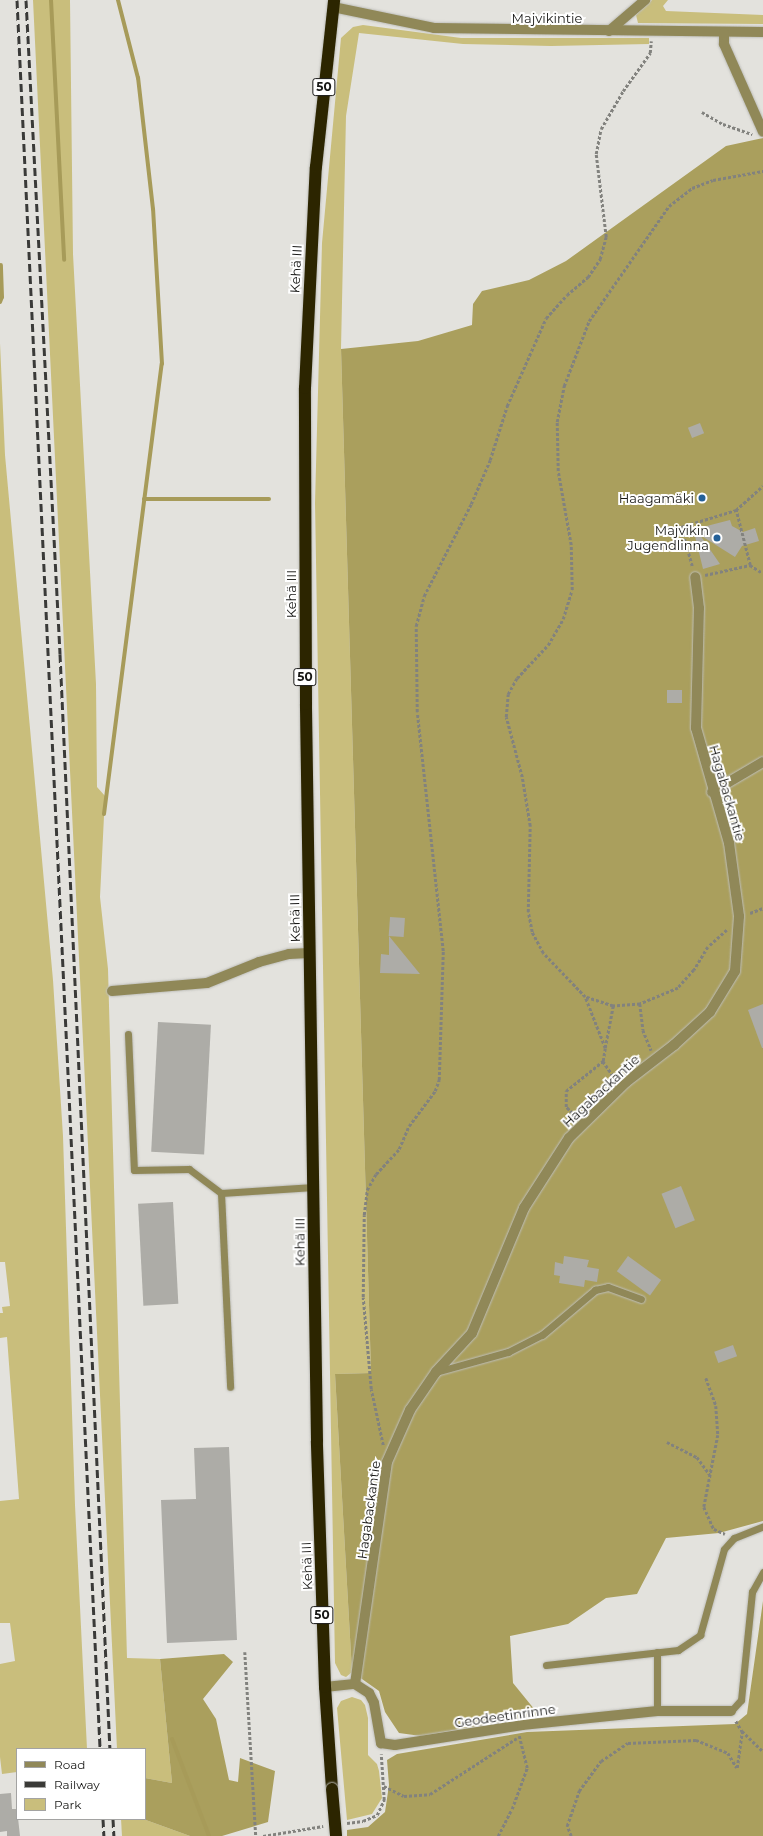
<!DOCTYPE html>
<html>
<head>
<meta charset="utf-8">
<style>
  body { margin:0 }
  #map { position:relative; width:763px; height:1836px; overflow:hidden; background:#e3e2dd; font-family:Montserrat,sans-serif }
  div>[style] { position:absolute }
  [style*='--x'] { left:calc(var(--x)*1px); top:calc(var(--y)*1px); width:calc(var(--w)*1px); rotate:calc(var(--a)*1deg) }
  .green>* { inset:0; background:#c9be7c }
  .forest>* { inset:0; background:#aa9f5d }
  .stream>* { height:4px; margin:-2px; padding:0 2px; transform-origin:2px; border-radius:2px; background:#a79b59 }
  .building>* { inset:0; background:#adaca7; transform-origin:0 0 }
  .path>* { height:2.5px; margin-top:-1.25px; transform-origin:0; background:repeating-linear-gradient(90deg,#82827e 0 3px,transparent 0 5px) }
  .roads { filter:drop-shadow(0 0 1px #bebeb9) drop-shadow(0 0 1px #bebeb9) }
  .lane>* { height:7px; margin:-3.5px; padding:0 3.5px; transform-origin:3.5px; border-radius:3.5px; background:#908858 }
  .street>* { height:10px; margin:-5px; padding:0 5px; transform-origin:5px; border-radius:5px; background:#908858 }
  .highway>* { height:12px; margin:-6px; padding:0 6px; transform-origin:6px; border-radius:6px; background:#2c2500 }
  .rail>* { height:3px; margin-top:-1.5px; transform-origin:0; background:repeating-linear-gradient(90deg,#3a3a38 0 8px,transparent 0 12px) }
  .bridges { filter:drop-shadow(0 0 1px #bebeb9) drop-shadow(0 0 1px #bebeb9) }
  .highway-bridge>* { height:12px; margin:-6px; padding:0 6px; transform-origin:6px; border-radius:6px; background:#2c2500 }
  .dots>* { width:11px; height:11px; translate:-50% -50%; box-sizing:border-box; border:2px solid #fff; border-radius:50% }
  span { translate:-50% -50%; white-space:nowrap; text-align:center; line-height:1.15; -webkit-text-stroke:4px #fff; paint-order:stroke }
  .shield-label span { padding:1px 3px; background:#fff; border:1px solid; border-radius:3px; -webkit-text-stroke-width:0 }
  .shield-label { font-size:12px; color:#181816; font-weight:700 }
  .street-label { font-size:13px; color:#181816 }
  .poi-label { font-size:13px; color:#181816 }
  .right { translate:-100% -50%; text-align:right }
  .legend { position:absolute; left:16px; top:1748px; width:130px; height:72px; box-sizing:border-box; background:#fff; border:1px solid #a3a3a2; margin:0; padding:5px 7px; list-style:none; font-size:12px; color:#181816 }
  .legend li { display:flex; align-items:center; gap:8px; height:20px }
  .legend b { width:20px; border:1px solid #a3a3a2 }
</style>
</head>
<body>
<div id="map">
  <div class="green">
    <i style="clip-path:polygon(33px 0,70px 0,73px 254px,96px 684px,97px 787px,105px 796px,100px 897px,108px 969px,127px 1658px,160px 1659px,172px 1783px,145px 1778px,145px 1749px,117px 1749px)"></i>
    <i style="clip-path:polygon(652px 0,668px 0,663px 6px,666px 11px,763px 15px,763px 24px,638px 23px,636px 15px)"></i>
    <i style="clip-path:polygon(363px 25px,461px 38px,649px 38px,649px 44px,551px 46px,463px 44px,359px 33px,346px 116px,341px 349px,371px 1373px,335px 1374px,352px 1672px,346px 1677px,341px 1675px,335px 1663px,315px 503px,322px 243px,341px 38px,353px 27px)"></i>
    <i style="clip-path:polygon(0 343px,5px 455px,53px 980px,63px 1136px,75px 1505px,87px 1749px,17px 1749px,17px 1772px,2px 1774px,0 1757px,0 1664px,15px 1661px,10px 1623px,0 1623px,0 1501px,19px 1499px,7px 1337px,0 1338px,0 1313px,3px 1313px,2px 1307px,10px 1306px,5px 1262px,0 1262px)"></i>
    <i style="clip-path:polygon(352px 1697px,361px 1700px,365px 1705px,368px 1718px,368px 1755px,377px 1764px,379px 1771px,382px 1798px,372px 1814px,347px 1820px,337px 1708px,341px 1701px)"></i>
    <i style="clip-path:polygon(121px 1819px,143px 1819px,190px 1836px,122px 1836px)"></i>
  </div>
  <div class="forest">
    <i style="clip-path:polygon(763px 138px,763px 1521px,719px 1533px,666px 1538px,637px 1594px,606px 1598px,568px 1624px,510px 1636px,513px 1683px,539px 1715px,421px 1736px,399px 1733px,385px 1712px,379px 1691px,352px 1672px,335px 1374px,371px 1373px,341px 349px,418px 341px,472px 325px,473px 304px,482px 291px,529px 280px,566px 261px,726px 146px)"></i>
    <i style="clip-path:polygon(763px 1601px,763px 1836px,347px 1836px,347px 1830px,368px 1827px,385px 1812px,389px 1785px,387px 1760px,397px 1754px,527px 1732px,735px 1724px,747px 1714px)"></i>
    <i style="clip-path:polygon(224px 1654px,233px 1662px,203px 1699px,216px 1719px,229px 1780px,238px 1782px,240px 1758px,275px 1771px,268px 1822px,222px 1836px,190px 1836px,143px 1819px,145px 1778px,172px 1783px,160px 1659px)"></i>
  </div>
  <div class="stream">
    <i style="--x:51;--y:0;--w:260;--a:87.1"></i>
    <i style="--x:0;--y:302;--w:5;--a:-68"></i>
    <i style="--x:2;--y:297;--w:32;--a:-92"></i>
    <i style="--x:144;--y:499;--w:125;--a:0"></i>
    <i style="--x:104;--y:814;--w:454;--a:-82.7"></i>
    <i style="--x:162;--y:364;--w:155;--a:-93.3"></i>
    <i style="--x:153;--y:209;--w:132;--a:-96.5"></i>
    <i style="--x:138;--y:78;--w:81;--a:-104.4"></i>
    <i style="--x:172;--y:1739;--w:104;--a:69.1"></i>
  </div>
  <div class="building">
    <i style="left:700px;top:423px;width:11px;height:13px;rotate:68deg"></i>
    <i style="clip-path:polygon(730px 520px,732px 526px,743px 532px,755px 528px,759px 541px,742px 546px,735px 557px,700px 535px,720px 564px,703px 569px,694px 532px,691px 530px,692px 526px,695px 529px)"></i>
    <i style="left:667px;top:690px;width:15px;height:13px"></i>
    <i style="left:390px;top:917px;width:15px;height:19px;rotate:4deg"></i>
    <i style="clip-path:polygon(389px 936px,420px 974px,380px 973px,381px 954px,389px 955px)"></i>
    <i style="clip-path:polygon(763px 1004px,763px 1048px,762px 1048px,748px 1010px)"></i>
    <i style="left:158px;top:1022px;width:53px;height:130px;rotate:3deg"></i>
    <i style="left:681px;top:1186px;width:37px;height:21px;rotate:68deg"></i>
    <i style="left:173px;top:1202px;width:102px;height:35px;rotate:87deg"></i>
    <i style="clip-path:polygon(564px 1256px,589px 1260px,587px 1267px,599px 1269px,597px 1282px,585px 1280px,584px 1287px,559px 1283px,560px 1276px,554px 1275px,555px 1262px,563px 1264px)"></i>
    <i style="left:628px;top:1256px;width:41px;height:19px;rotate:36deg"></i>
    <i style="left:733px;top:1345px;width:12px;height:20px;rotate:70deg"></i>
    <i style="clip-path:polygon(229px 1447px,237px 1640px,167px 1643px,161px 1500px,196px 1499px,194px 1448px)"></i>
    <i style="clip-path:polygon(11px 1793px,12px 1809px,17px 1809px,20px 1836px,7px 1836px,7px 1831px,0 1832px,0 1794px)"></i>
  </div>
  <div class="path">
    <i style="--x:702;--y:112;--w:24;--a:30"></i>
    <i style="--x:723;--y:124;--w:31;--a:19"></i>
    <i style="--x:750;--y:565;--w:15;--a:32"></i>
    <i style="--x:692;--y:566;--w:41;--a:-105.8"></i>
    <i style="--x:681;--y:527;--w:58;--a:-17.2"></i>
    <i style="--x:736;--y:510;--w:36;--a:-42"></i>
    <i style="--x:705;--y:575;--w:46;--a:-12.5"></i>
    <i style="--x:750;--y:565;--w:57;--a:-104.3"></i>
    <i style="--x:750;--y:913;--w:14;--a:-21"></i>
    <i style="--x:727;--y:930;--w:25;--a:138"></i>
    <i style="--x:708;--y:947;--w:27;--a:121"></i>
    <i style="--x:694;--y:970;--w:24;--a:132"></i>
    <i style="--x:678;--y:988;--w:41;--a:157.2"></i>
    <i style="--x:640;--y:1004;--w:27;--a:176"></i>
    <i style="--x:613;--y:1006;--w:29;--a:-162"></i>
    <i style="--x:585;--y:997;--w:61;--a:-133.7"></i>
    <i style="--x:543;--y:953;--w:24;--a:-118"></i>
    <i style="--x:532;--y:932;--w:20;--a:-101"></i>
    <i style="--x:528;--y:912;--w:86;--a:-88.7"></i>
    <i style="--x:530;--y:826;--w:50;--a:-99.3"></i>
    <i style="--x:522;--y:777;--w:62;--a:-104.9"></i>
    <i style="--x:506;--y:717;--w:23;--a:-85"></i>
    <i style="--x:508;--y:694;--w:18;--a:-61"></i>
    <i style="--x:517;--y:678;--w:45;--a:-46.8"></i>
    <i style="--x:548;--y:645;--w:30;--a:-60"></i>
    <i style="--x:563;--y:619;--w:30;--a:-73"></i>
    <i style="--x:572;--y:590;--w:45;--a:-91.3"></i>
    <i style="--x:571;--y:545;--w:75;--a:-100"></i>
    <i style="--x:558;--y:471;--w:49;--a:-91.2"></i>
    <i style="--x:557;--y:422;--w:37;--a:-79"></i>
    <i style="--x:564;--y:386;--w:70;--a:-69"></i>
    <i style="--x:589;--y:321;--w:140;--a:-55.2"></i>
    <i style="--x:669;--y:206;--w:29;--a:-38"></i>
    <i style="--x:692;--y:188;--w:22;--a:-21"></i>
    <i style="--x:713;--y:180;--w:51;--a:-10.2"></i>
    <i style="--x:640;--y:1004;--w:26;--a:83"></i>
    <i style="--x:643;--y:1030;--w:22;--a:68"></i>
    <i style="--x:605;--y:1048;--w:43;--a:-79.2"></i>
    <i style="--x:603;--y:1061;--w:22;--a:56"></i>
    <i style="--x:576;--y:1117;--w:14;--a:-135"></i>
    <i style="--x:566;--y:1107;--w:16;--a:-90"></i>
    <i style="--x:566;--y:1091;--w:48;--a:-39"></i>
    <i style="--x:603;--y:1061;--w:13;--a:-81"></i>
    <i style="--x:605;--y:1048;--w:55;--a:-111.4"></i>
    <i style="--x:706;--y:1378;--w:30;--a:70"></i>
    <i style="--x:716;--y:1406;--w:29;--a:86"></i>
    <i style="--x:718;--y:1435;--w:73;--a:101"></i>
    <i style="--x:704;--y:1507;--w:24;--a:66"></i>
    <i style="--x:714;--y:1529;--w:12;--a:24"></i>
    <i style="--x:667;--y:1442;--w:34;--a:27"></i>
    <i style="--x:697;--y:1457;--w:22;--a:54"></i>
    <i style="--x:383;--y:1445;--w:57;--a:-102.1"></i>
    <i style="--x:371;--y:1389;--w:92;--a:-95"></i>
    <i style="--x:363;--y:1297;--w:82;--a:-89.3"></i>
    <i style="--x:364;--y:1215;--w:25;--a:-83"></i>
    <i style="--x:367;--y:1190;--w:18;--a:-61"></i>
    <i style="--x:376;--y:1174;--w:34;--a:-47"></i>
    <i style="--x:399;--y:1149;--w:25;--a:-67"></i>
    <i style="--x:409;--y:1126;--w:44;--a:-53.4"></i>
    <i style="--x:435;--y:1091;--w:12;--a:-70"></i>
    <i style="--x:439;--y:1080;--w:129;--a:-88.2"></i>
    <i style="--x:443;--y:951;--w:240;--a:-96.2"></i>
    <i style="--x:417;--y:712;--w:86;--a:-90.7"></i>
    <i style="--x:416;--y:626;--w:31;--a:-75"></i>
    <i style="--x:424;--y:596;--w:103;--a:-62.9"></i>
    <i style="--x:471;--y:504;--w:48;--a:-66.6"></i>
    <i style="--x:490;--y:460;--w:57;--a:-72.5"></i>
    <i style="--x:507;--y:406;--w:96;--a:-66.1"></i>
    <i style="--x:546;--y:318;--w:31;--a:-48"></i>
    <i style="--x:567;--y:295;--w:28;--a:-41"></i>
    <i style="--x:588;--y:277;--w:22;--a:-56"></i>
    <i style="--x:600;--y:259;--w:23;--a:-75"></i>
    <i style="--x:606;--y:237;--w:84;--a:-96.9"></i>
    <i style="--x:596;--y:154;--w:25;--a:-79"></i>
    <i style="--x:601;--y:129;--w:44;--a:-59.9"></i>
    <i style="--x:623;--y:91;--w:47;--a:-54.6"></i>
    <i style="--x:650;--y:53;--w:12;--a:-85"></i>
    <i style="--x:245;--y:1652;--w:184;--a:86.6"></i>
    <i style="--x:736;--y:1721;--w:12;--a:59"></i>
    <i style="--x:742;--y:1731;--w:29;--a:44"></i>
    <i style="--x:384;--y:1786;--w:22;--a:27"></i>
    <i style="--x:404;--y:1796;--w:26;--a:-4"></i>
    <i style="--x:430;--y:1794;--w:103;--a:-32.8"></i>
    <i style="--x:347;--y:1823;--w:16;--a:-7"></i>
    <i style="--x:363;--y:1821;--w:15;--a:-23"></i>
    <i style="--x:377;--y:1815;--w:17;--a:-65"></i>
    <i style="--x:384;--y:1800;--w:46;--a:-93.7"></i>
    <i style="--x:263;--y:1836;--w:61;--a:-9.5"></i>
    <i style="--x:498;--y:1836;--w:30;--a:-63"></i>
    <i style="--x:512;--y:1809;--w:44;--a:-69.9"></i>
    <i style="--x:527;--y:1768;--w:33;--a:-104"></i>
    <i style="--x:571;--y:1836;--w:11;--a:-112"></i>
    <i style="--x:567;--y:1826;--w:37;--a:-71"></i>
    <i style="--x:579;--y:1791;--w:37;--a:-54"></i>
    <i style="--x:601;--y:1761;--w:32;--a:-34"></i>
    <i style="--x:628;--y:1743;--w:68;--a:-2.5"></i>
    <i style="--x:696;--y:1740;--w:35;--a:22"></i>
    <i style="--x:728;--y:1753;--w:17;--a:59"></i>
    <i style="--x:737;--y:1768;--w:37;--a:-82"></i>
  </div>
  <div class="roads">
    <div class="lane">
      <i style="--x:128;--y:1034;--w:136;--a:87.5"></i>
      <i style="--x:134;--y:1170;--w:55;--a:-1"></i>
      <i style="--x:189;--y:1169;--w:40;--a:37"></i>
      <i style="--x:221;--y:1193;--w:194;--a:87.3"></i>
      <i style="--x:221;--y:1193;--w:93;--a:-3.7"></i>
      <i style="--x:436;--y:1372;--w:75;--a:-15.5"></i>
      <i style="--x:508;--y:1352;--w:38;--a:-27"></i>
      <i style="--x:542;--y:1335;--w:70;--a:-40.3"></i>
      <i style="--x:595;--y:1290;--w:13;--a:-13"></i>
      <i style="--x:608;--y:1287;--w:35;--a:20"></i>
      <i style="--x:657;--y:1652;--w:59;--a:90"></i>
      <i style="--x:546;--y:1665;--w:133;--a:-6.5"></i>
      <i style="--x:678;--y:1650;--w:27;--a:-34"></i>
      <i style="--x:700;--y:1635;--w:89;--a:-74.4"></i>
      <i style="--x:724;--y:1549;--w:15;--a:-48"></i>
      <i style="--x:734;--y:1538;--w:31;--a:-22"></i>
      <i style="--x:731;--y:1711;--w:15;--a:-48"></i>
      <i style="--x:741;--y:1700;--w:109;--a:-84.2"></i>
      <i style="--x:752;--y:1592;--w:23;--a:-61"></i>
    </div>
    <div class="street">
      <i style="--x:333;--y:7;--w:103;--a:11.7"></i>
      <i style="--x:434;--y:28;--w:329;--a:0.7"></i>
      <i style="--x:609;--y:31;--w:48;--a:-40.7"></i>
      <i style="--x:724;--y:33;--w:11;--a:90"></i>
      <i style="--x:724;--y:44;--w:96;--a:66.1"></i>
      <i style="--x:712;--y:792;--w:59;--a:-30.5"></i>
      <i style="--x:112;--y:991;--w:95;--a:-4.8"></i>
      <i style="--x:207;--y:983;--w:56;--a:-22"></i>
      <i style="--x:259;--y:962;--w:31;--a:-15"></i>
      <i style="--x:289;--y:954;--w:20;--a:-3"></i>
      <i style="--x:355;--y:1684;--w:224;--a:-81.8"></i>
      <i style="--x:387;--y:1462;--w:57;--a:-66.1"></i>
      <i style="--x:410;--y:1410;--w:46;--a:-55.6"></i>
      <i style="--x:436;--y:1372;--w:53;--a:-47.3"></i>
      <i style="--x:472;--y:1333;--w:135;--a:-67.4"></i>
      <i style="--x:524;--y:1208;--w:83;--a:-57.3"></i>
      <i style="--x:569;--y:1138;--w:80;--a:-44.5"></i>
      <i style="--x:626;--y:1082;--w:61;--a:-37.6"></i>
      <i style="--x:674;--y:1045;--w:49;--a:-42.5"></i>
      <i style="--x:710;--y:1012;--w:48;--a:-58.6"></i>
      <i style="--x:735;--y:971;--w:55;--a:-85.8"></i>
      <i style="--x:739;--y:916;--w:74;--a:-97.8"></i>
      <i style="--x:729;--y:843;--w:120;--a:-106"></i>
      <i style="--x:696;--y:728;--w:120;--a:-88.6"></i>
      <i style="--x:699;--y:608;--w:31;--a:-97"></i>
      <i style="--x:325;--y:1687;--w:30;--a:-6"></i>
      <i style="--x:355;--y:1684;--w:17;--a:33"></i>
      <i style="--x:369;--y:1693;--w:11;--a:63"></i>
      <i style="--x:374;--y:1703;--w:41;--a:80.1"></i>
      <i style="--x:381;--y:1743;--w:14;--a:8"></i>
      <i style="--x:395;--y:1745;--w:129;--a:-8.9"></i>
      <i style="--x:522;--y:1725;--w:136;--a:-5.9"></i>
      <i style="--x:657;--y:1711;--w:74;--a:0"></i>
    </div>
    <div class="highway">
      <i style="--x:332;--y:1789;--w:102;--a:-93.9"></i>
      <i style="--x:325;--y:1687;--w:246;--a:-91.9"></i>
      <i style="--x:317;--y:1441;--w:737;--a:-90.86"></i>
      <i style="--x:306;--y:704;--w:316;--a:-90.2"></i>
      <i style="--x:305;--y:388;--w:221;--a:-87.2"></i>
      <i style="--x:316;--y:167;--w:168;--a:-83.8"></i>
    </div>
  </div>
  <div class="rail">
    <i style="--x:17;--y:0;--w:1751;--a:87.28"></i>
    <i style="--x:26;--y:0;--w:655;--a:87.02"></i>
    <i style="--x:60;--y:654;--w:1096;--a:87.39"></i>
    <i style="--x:103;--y:1819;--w:17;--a:87"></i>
    <i style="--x:113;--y:1819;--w:17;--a:87"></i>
  </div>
  <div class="bridges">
    <div class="highway-bridge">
      <i style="--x:332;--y:1789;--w:47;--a:85.1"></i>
    </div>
  </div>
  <div class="dots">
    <i style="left:702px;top:498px;background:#256198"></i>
    <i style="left:717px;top:538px;background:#256198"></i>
  </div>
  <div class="shield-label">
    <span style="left:324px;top:87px">50</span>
    <span style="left:305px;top:677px">50</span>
    <span style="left:322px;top:1615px">50</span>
  </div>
  <div class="street-label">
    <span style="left:547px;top:18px">Majvikintie</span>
    <span style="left:296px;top:269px;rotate:-87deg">Kehä III</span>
    <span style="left:291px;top:594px;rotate:-90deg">Kehä III</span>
    <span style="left:727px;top:793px;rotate:74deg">Hagabackantie</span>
    <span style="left:295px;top:918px;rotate:-91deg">Kehä III</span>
    <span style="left:601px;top:1091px;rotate:-43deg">Hagabackantie</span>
    <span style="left:300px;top:1242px;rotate:-90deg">Kehä III</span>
    <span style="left:369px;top:1510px;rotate:-82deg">Hagabackantie</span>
    <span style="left:307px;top:1566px;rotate:-92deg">Kehä III</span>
    <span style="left:505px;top:1716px;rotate:-8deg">Geodeetinrinne</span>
  </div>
  <div class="poi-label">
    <span class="right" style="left:694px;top:498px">Haagamäki</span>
    <span class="right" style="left:709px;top:538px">Majvikin<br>Jugendlinna</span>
  </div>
  <ul class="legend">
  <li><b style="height:5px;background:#908858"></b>Road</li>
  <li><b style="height:5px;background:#3a3a38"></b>Railway</li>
  <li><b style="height:11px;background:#c9be7c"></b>Park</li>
  </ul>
</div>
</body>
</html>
